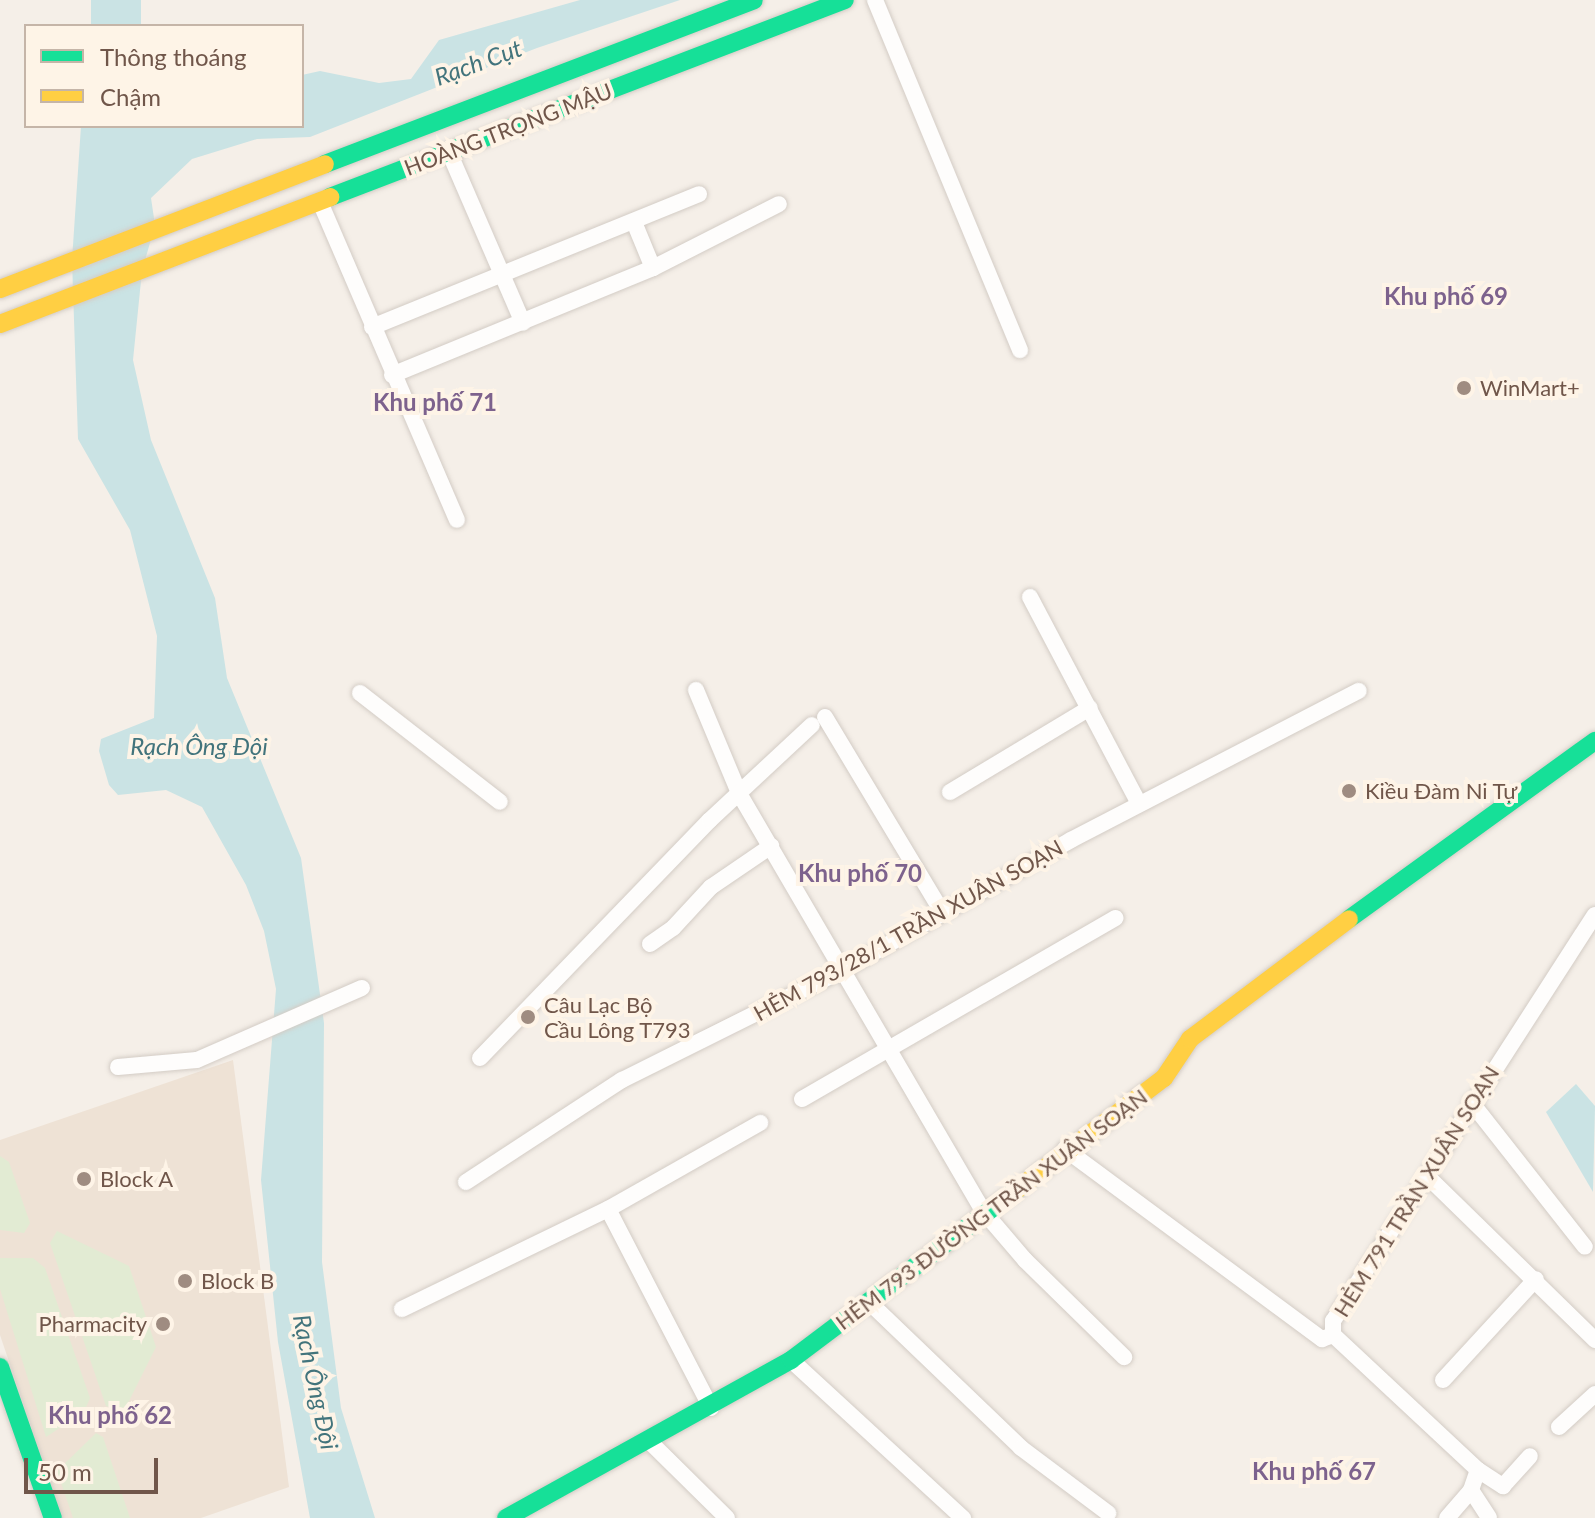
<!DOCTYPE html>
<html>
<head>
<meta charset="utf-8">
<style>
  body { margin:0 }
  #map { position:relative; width:1595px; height:1518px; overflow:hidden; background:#f5efe8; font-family:Lato,sans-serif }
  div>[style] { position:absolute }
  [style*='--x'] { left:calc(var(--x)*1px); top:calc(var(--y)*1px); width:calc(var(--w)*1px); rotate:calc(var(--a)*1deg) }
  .residential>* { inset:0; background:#eee2d5 }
  .green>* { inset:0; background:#e2ebd3 }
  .water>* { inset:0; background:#cae3e4; transform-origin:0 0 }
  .roads { filter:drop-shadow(0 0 2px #d3ccc5) drop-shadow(0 0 2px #d3ccc5) }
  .street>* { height:16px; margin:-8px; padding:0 8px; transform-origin:8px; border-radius:8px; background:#fefdfc }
  .fast>* { height:18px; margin:-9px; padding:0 9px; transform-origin:9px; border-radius:9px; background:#16e098 }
  .slow>* { height:18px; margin:-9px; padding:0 9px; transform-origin:9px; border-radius:9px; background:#ffcf43 }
  .dots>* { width:22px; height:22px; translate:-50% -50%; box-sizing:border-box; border:4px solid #fef4e7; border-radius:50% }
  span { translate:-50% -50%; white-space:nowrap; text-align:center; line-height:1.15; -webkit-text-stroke:8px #fef4e7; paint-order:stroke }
  .street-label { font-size:22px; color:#70564a }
  .poi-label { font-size:22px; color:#70564a }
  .left { translate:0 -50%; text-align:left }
  .right { translate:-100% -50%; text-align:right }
  .water-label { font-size:24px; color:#42747c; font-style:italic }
  .neighbourhood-label { font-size:24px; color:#7d628d; font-weight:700 }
  .legend { position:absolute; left:24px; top:24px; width:280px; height:104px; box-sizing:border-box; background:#fef4e7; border:2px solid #c5b5a8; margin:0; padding:10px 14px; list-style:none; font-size:24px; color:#70564a }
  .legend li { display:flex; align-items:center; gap:16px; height:40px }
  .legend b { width:40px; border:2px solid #c5b5a8 }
  .scale { position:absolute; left:24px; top:1458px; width:134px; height:36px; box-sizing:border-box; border:4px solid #70564a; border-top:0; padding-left:10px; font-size:24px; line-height:28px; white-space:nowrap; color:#70564a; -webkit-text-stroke:6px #fef4e7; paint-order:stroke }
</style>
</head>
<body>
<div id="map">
  <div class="residential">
    <i style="clip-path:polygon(233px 1060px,289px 1487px,201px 1518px,62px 1518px,0 1335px,0 1140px)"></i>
  </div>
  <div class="green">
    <i style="clip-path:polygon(0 1156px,9px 1162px,30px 1223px,24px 1233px,0 1230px)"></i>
    <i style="clip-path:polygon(57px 1231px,129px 1266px,156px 1347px,123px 1413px,106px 1406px,50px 1243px)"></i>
    <i style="clip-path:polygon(0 1258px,33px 1258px,45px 1268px,90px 1398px,84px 1412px,46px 1437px,0 1289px)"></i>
    <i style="clip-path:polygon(96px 1433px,103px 1437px,130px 1518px,73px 1518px,57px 1471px)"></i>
  </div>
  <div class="water">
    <i style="left:91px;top:0;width:50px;height:26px"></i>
    <i style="clip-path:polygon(580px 0,680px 0,537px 48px,310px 137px,257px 139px,192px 159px,151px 198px,155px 225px,142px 271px,133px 360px,151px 440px,215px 598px,227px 678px,301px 858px,324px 1023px,322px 1262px,341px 1408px,375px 1518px,310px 1518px,278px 1342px,261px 1180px,276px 989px,264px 931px,246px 885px,202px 807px,166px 790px,118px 795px,109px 785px,99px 751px,101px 739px,154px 718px,157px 636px,130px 530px,78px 439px,72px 260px,81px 126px,302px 126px,302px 75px,320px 71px,379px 83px,411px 79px,439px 40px)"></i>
    <i style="clip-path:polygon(1576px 1084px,1595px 1106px,1593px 1192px,1546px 1112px)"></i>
  </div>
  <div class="roads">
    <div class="street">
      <i style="--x:875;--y:0;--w:379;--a:67.5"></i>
      <i style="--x:449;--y:152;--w:186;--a:66.6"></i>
      <i style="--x:320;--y:202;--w:346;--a:66.7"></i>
      <i style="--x:634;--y:222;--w:50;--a:67.6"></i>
      <i style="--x:372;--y:327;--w:353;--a:-22.1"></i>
      <i style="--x:392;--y:375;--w:282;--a:-22.3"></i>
      <i style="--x:653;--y:268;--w:141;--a:-26.9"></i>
      <i style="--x:1030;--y:597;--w:234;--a:62.2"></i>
      <i style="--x:696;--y:690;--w:114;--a:67.3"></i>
      <i style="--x:740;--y:795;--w:483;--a:59.7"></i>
      <i style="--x:984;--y:1212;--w:63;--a:49.5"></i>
      <i style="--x:1025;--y:1260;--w:139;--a:44.4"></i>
      <i style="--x:360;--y:693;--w:177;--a:37.9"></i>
      <i style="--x:825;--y:717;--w:229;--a:59"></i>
      <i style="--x:950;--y:792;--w:163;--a:-31"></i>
      <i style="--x:650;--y:944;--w:28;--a:-35"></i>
      <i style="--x:673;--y:928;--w:56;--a:-47.2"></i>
      <i style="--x:711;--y:887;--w:73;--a:-34.3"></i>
      <i style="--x:480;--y:1058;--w:331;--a:-46"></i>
      <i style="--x:710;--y:820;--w:139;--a:-43"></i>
      <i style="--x:118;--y:1067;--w:79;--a:-5.1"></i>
      <i style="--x:197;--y:1060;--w:180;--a:-23.6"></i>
      <i style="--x:802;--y:1099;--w:362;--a:-30"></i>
      <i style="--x:1471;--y:1102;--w:184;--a:51.8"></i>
      <i style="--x:1065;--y:1149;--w:320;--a:36.5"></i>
      <i style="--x:1322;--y:1339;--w:12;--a:-20"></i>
      <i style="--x:1427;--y:1176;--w:235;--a:44.3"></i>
      <i style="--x:466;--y:1182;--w:186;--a:-33.2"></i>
      <i style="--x:622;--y:1080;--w:247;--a:-26.5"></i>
      <i style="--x:843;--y:970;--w:262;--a:-29.7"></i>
      <i style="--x:1071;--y:840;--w:324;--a:-27.4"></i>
      <i style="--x:608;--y:1209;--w:224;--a:62.6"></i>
      <i style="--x:869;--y:1302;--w:211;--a:43.8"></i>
      <i style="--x:1021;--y:1448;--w:109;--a:36.8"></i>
      <i style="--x:402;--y:1309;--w:229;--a:-25.9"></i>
      <i style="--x:608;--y:1209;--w:175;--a:-29.5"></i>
      <i style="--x:791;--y:1360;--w:234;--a:42.6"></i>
      <i style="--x:1443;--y:1380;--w:137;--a:-47.4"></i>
      <i style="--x:1559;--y:1427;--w:49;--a:-42.5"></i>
      <i style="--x:650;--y:1442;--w:108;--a:44.6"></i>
      <i style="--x:1478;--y:1470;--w:30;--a:33"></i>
      <i style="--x:1503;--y:1486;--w:40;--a:-48"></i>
      <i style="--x:1471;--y:1490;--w:33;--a:57"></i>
      <i style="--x:1447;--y:1518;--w:37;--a:-49"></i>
      <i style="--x:1471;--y:1490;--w:21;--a:-71"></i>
      <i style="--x:1478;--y:1470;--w:198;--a:-137"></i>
      <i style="--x:1333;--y:1335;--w:14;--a:-90"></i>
      <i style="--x:1333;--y:1321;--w:483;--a:-57.2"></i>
    </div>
    <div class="fast">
      <i style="--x:325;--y:164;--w:459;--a:-20.9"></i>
      <i style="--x:330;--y:197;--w:551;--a:-20.93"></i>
      <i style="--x:1349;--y:919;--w:304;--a:-35.9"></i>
      <i style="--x:0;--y:1367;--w:160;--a:70.7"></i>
      <i style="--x:506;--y:1518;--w:326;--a:-29"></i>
      <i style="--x:791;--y:1360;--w:281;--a:-37"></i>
    </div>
    <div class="slow">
      <i style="--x:0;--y:289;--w:348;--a:-21"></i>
      <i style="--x:0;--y:324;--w:354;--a:-21"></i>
      <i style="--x:1015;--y:1191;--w:187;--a:-37.2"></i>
      <i style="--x:1164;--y:1078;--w:47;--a:-56.3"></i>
      <i style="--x:1190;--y:1039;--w:199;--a:-37"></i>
    </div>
  </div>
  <div class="dots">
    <i style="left:1464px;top:388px;background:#9f8c81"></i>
    <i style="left:1349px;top:791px;background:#9f8c81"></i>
    <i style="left:528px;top:1017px;background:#9f8c81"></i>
    <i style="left:84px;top:1179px;background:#9f8c81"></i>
    <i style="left:185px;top:1281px;background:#9f8c81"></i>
    <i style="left:163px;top:1324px;background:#9f8c81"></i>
  </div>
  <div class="street-label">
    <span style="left:508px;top:129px;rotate:-21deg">HOÀNG TRỌNG MẬU</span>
    <span style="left:908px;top:930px;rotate:-29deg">HẺM 793/28/1 TRẦN XUÂN SOẠN</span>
    <span style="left:1416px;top:1191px;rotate:-58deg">HẺM 791 TRẦN XUÂN SOẠN</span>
    <span style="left:991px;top:1209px;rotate:-37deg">HẺM 793 ĐƯỜNG TRẦN XUÂN SOẠN</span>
  </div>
  <div class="poi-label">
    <span class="left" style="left:1480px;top:388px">WinMart+</span>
    <span class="left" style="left:1365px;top:791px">Kiều Đàm Ni Tự</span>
    <span class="left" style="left:544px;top:1017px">Câu Lạc Bộ<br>Cầu Lông T793</span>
    <span class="left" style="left:100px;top:1179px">Block A</span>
    <span class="left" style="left:201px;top:1281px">Block B</span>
    <span class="right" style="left:147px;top:1324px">Pharmacity</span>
  </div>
  <div class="water-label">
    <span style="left:478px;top:62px;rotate:-20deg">Rạch Cụt</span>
    <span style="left:199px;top:746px">Rạch Ông Đội</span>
    <span style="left:316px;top:1382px;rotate:78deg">Rạch Ông Đội</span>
  </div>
  <div class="neighbourhood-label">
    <span style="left:1446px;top:296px">Khu phố 69</span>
    <span style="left:435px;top:402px">Khu phố 71</span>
    <span style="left:860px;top:873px">Khu phố 70</span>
    <span style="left:110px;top:1415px">Khu phố 62</span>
    <span style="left:1314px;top:1471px">Khu phố 67</span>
  </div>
  <ul class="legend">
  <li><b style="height:10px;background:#16e098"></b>Thông thoáng</li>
  <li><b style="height:10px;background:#ffcf43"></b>Chậm</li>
  </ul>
  <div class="scale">50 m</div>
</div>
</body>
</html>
